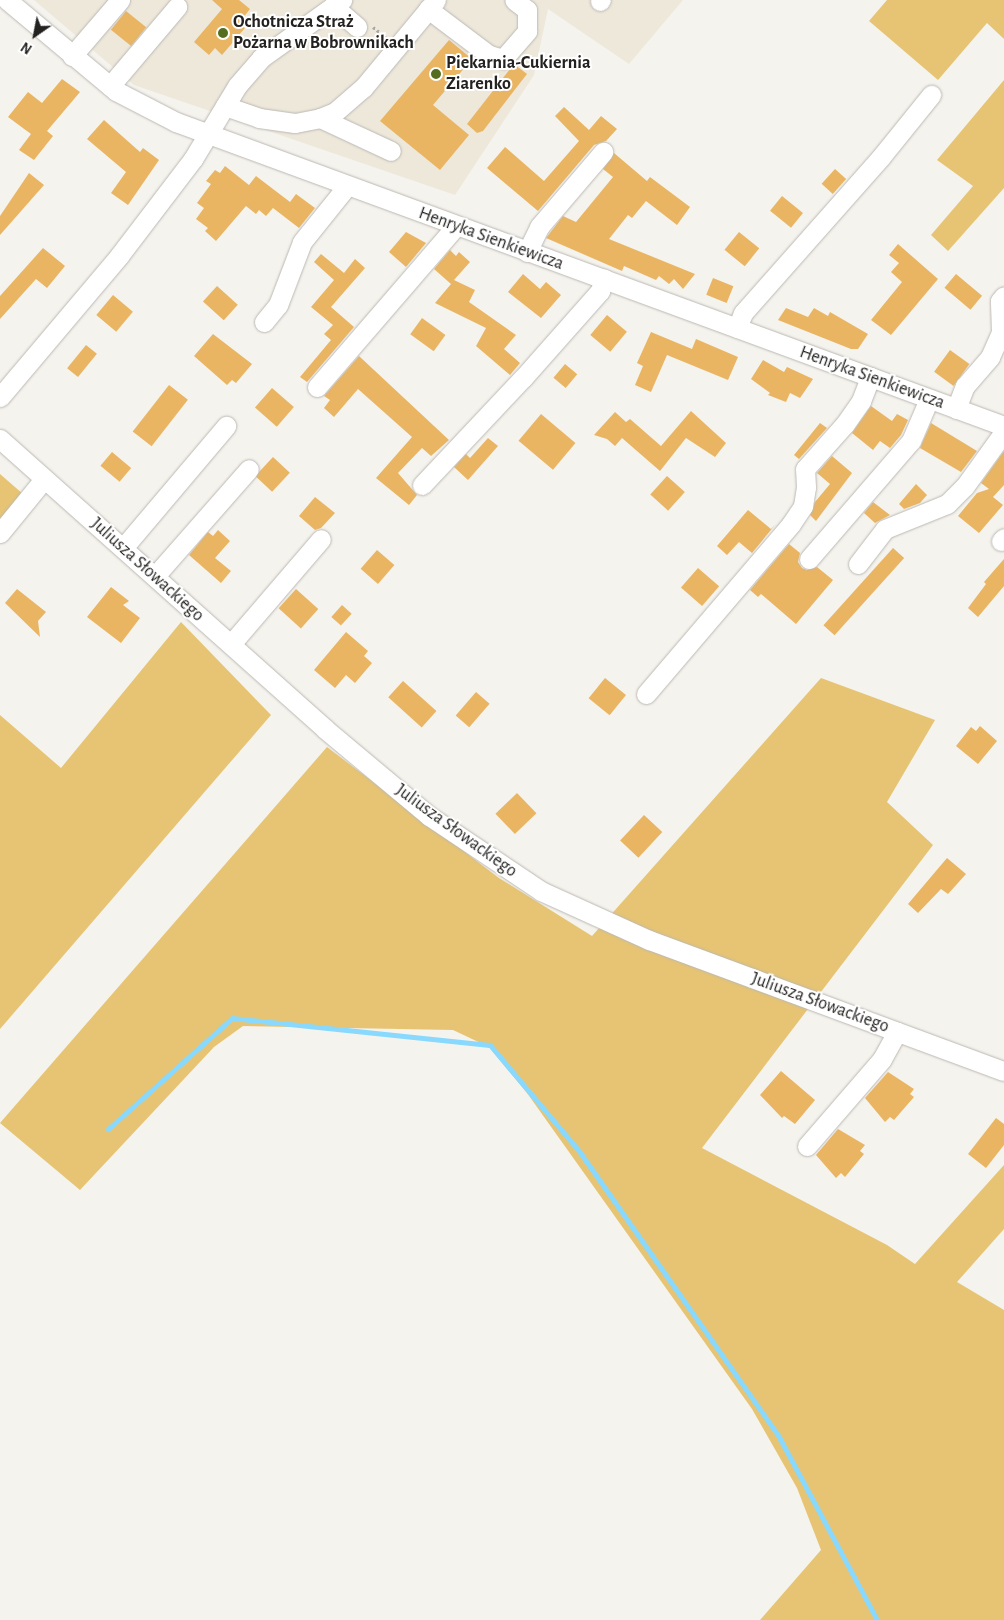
<!DOCTYPE html>
<html>
<head>
<meta charset="utf-8">
<style>
  body { margin:0 }
  #map { position:relative; width:1004px; height:1620px; overflow:hidden; background:#f5f3ed; font-family:"Alegreya Sans",sans-serif }
  div>[style] { position:absolute }
  [style*='--x'] { left:calc(var(--x)*1px); top:calc(var(--y)*1px); width:calc(var(--w)*1px); rotate:calc(var(--a)*1deg) }
  .built>* { inset:0; background:#eee8db }
  .green>* { inset:0; background:#e6c474 }
  .stream>* { height:5px; margin:-2.5px; padding:0 2.5px; transform-origin:2.5px; border-radius:2.5px; background:#89d8fd }
  .building>* { inset:0; background:#e9b563; transform-origin:0 0 }
  .path>* { height:3px; margin-top:-1.5px; transform-origin:0; background:repeating-linear-gradient(90deg,#acaaa6 0 2.5px,transparent 0 5px) }
  .roads { filter:drop-shadow(0 0 1px #bbb8b3) drop-shadow(0 0 1px #bbb8b3) }
  .minor>* { height:19px; margin:-9.5px; padding:0 9.5px; transform-origin:9.5px; border-radius:9.5px; background:#fff }
  .dots>* { width:14px; height:14px; translate:-50% -50%; box-sizing:border-box; border:2px solid #fff; border-radius:50% }
  span { translate:-50% -50%; white-space:nowrap; text-align:center; line-height:1.15; -webkit-text-stroke:4px #fff; paint-order:stroke }
  .poi-label { font-size:18px; color:#232220; font-weight:700 }
  .left { translate:0 -50%; text-align:left }
  .street-label { font-size:18px; color:#232220 }
  .north { position:absolute; left:10px; top:10px; width:50px; height:50px; -webkit-text-stroke:4px #fff; paint-order:stroke; rotate:213deg; font-size:14px; font-weight:700; line-height:20px; text-align:center; color:#232220 }
  .north::after { content:''; display:block; margin:auto; width:18px; height:22px; background:#232220; clip-path:polygon(50% 0,100% 100%,50% 72%,0 100%) }
</style>
</head>
<body>
<div id="map">
  <div class="built">
    <i style="clip-path:polygon(34px 0,683px 0,629px 64px,548px 9px,534px 75px,455px 195px,134px 85px)"></i>
  </div>
  <div class="green">
    <i style="clip-path:polygon(887px 0,1004px 0,1004px 39px,987px 23px,938px 80px,869px 21px)"></i>
    <i style="clip-path:polygon(1004px 80px,1004px 188px,948px 251px,931px 235px,973px 186px,937px 160px)"></i>
    <i style="clip-path:polygon(0 474px,23px 494px,0 521px)"></i>
    <i style="clip-path:polygon(181px 622px,271px 715px,0 1029px,0 715px,61px 768px)"></i>
    <i style="clip-path:polygon(821px 678px,935px 720px,887px 802px,933px 845px,702px 1148px,887px 1245px,915px 1264px,1004px 1165px,1004px 1229px,957px 1282px,1004px 1310px,1004px 1620px,760px 1620px,821px 1550px,797px 1488px,752px 1409px,527px 1093px,489px 1047px,453px 1030px,243px 1026px,214px 1047px,80px 1190px,0 1123px,327px 747px,499px 878px,592px 936px)"></i>
  </div>
  <div class="stream">
    <i style="--x:108;--y:1129;--w:166;--a:-41.8"></i>
    <i style="--x:232;--y:1018;--w:259;--a:6"></i>
    <i style="--x:490;--y:1045;--w:138;--a:50"></i>
    <i style="--x:579;--y:1151;--w:349;--a:55"></i>
    <i style="--x:779;--y:1437;--w:208;--a:61.8"></i>
  </div>
  <div class="building">
    <i style="clip-path:polygon(212px 0,239px 0,250px 9px,239px 23px,245px 28px,222px 55px,215px 48px,209px 55px,194px 42px,222px 9px)"></i>
    <i style="left:126px;top:11px;width:26px;height:24px;rotate:39deg"></i>
    <i style="clip-path:polygon(449px 40px,472px 59px,433px 105px,469px 135px,440px 170px,380px 121px)"></i>
    <i style="clip-path:polygon(514px 64px,527px 74px,483px 131px,477px 133px,467px 124px)"></i>
    <i style="clip-path:polygon(62px 79px,80px 92px,47px 131px,53px 136px,34px 160px,19px 150px,31px 134px,8px 117px,28px 92px,42px 103px)"></i>
    <i style="clip-path:polygon(564px 107px,589px 130px,601px 116px,617px 129px,606px 141px,594px 145px,538px 211px,487px 168px,505px 147px,544px 181px,579px 141px,555px 116px)"></i>
    <i style="clip-path:polygon(104px 120px,140px 152px,143px 148px,159px 160px,128px 205px,111px 193px,126px 172px,87px 139px)"></i>
    <i style="clip-path:polygon(614px 153px,647px 181px,650px 177px,690px 207px,677px 225px,646px 201px,632px 218px,628px 215px,609px 239px,695px 274px,683px 289px,674px 279px,669px 284px,659px 276px,656px 280px,624px 266px,622px 271px,546px 238px,563px 216px,576px 222px,613px 177px,603px 169px)"></i>
    <i style="clip-path:polygon(225px 166px,249px 185px,256px 176px,290px 202px,296px 194px,315px 208px,299px 228px,273px 208px,266px 216px,259px 210px,256px 214px,246px 206px,216px 241px,205px 231px,208px 228px,196px 219px,204px 208px,197px 203px,211px 184px,206px 181px,215px 170px,220px 173px)"></i>
    <i style="left:835px;top:169px;width:15px;height:20px;rotate:42deg"></i>
    <i style="clip-path:polygon(29px 173px,44px 185px,0 235px,0 216px)"></i>
    <i style="left:782px;top:196px;width:27px;height:19px;rotate:39deg"></i>
    <i style="clip-path:polygon(406px 232px,426px 243px,406px 267px,389px 252px)"></i>
    <i style="left:739px;top:232px;width:26px;height:23px;rotate:39deg"></i>
    <i style="clip-path:polygon(898px 244px,938px 279px,891px 335px,871px 320px,902px 282px,891px 272px,899px 263px,889px 255px)"></i>
    <i style="clip-path:polygon(43px 248px,65px 266px,47px 288px,36px 279px,0 319px,0 296px)"></i>
    <i style="clip-path:polygon(450px 250px,456px 256px,459px 252px,470px 262px,454px 280px,475px 290px,469px 302px,516px 335px,504px 349px,520px 363px,510px 375px,476px 346px,486px 328px,435px 303px,451px 284px,434px 269px)"></i>
    <i style="clip-path:polygon(321px 254px,344px 273px,355px 259px,365px 268px,331px 307px,354px 327px,307px 382px,300px 377px,331px 340px,324px 334px,333px 325px,311px 307px,334px 280px,314px 262px)"></i>
    <i style="clip-path:polygon(523px 274px,540px 289px,546px 282px,561px 295px,541px 318px,508px 292px)"></i>
    <i style="left:956px;top:274px;width:34px;height:18px;rotate:40deg"></i>
    <i style="left:713px;top:278px;width:22px;height:18px;rotate:22deg"></i>
    <i style="left:217px;top:286px;width:28px;height:21px;rotate:42deg"></i>
    <i style="left:113px;top:295px;width:26px;height:26px;rotate:40deg"></i>
    <i style="clip-path:polygon(786px 308px,808px 317px,814px 308px,828px 316px,830px 312px,868px 334px,858px 349px,851px 349px,778px 320px)"></i>
    <i style="left:607px;top:315px;width:26px;height:26px;rotate:40deg"></i>
    <i style="left:422px;top:318px;width:29px;height:20px;rotate:36deg"></i>
    <i style="clip-path:polygon(651px 332px,692px 349px,696px 339px,738px 357px,728px 380px,667px 355px,651px 392px,635px 385px,643px 366px,637px 363px)"></i>
    <i style="clip-path:polygon(213px 334px,252px 364px,236px 383px,232px 380px,227px 385px,194px 356px)"></i>
    <i style="left:86px;top:345px;width:14px;height:30px;rotate:39deg"></i>
    <i style="left:950px;top:350px;width:24px;height:27px;rotate:36deg"></i>
    <i style="clip-path:polygon(359px 356px,449px 440px,431px 456px,422px 448px,398px 473px,417px 495px,409px 505px,376px 478px,412px 437px,358px 389px,334px 417px,324px 408px,330px 400px,324px 396px)"></i>
    <i style="clip-path:polygon(763px 360px,784px 372px,787px 367px,813px 379px,800px 398px,790px 393px,786px 402px,768px 395px,770px 393px,751px 379px)"></i>
    <i style="left:565px;top:364px;width:16px;height:18px;rotate:40deg"></i>
    <i style="left:169px;top:385px;width:24px;height:59px;rotate:38deg"></i>
    <i style="left:272px;top:388px;width:29px;height:26px;rotate:41deg"></i>
    <i style="clip-path:polygon(871px 406px,892px 421px,897px 414px,908px 420px,901px 435px,890px 448px,880px 441px,873px 450px,852px 433px)"></i>
    <i style="clip-path:polygon(691px 411px,726px 443px,715px 457px,686px 438px,660px 471px,622px 438px,615px 446px,607px 439px,594px 435px,615px 412px,626px 422px,630px 419px,661px 446px)"></i>
    <i style="left:541px;top:414px;width:45px;height:35px;rotate:40deg"></i>
    <i style="clip-path:polygon(820px 423px,827px 428px,799px 459px,794px 455px)"></i>
    <i style="clip-path:polygon(931px 423px,977px 451px,961px 472px,920px 448px)"></i>
    <i style="clip-path:polygon(488px 438px,498px 446px,468px 480px,454px 467px,466px 454px,470px 458px)"></i>
    <i style="clip-path:polygon(1004px 451px,1004px 485px,993px 497px,1003px 505px,979px 533px,958px 516px,977px 493px,989px 489px,981px 483px)"></i>
    <i style="left:112px;top:452px;width:25px;height:18px;rotate:40deg"></i>
    <i style="clip-path:polygon(832px 456px,852px 473px,816px 521px,810px 515px,815px 502px,830px 484px,817px 473px)"></i>
    <i style="left:273px;top:457px;width:23px;height:26px;rotate:43deg"></i>
    <i style="left:667px;top:476px;width:24px;height:25px;rotate:42deg"></i>
    <i style="clip-path:polygon(916px 484px,927px 495px,920px 503px,904px 509px,899px 504px)"></i>
    <i style="clip-path:polygon(315px 497px,335px 513px,321px 528px,315px 530px,299px 516px)"></i>
    <i style="clip-path:polygon(873px 502px,890px 515px,875px 523px,864px 513px)"></i>
    <i style="clip-path:polygon(748px 510px,771px 529px,775px 525px,752px 553px,739px 542px,727px 555px,717px 546px)"></i>
    <i style="clip-path:polygon(218px 530px,230px 541px,215px 558px,231px 571px,221px 583px,189px 555px,208px 532px,213px 536px)"></i>
    <i style="clip-path:polygon(789px 544px,800px 553px,798px 562px,802px 568px,807px 570px,817px 567px,833px 580px,796px 624px,761px 594px,758px 597px,750px 590px)"></i>
    <i style="left:893px;top:548px;width:15px;height:104px;rotate:42deg"></i>
    <i style="left:377px;top:550px;width:23px;height:25px;rotate:41deg"></i>
    <i style="clip-path:polygon(1004px 559px,1004px 586px,978px 617px,968px 608px,986px 584px,984px 582px)"></i>
    <i style="left:698px;top:568px;width:28px;height:26px;rotate:41deg"></i>
    <i style="clip-path:polygon(111px 587px,129px 601px,123px 605px,140px 618px,121px 643px,87px 617px)"></i>
    <i style="clip-path:polygon(17px 589px,46px 612px,38px 621px,40px 637px,5px 603px)"></i>
    <i style="left:296px;top:589px;width:30px;height:26px;rotate:42deg"></i>
    <i style="left:342px;top:605px;width:13px;height:16px;rotate:42deg"></i>
    <i style="clip-path:polygon(346px 632px,368px 651px,364px 656px,372px 663px,355px 683px,346px 675px,335px 688px,314px 670px)"></i>
    <i style="left:605px;top:678px;width:27px;height:26px;rotate:39deg"></i>
    <i style="left:403px;top:681px;width:45px;height:22px;rotate:42deg"></i>
    <i style="left:476px;top:692px;width:18px;height:31px;rotate:41deg"></i>
    <i style="clip-path:polygon(980px 726px,997px 741px,978px 764px,956px 746px,971px 727px,976px 731px)"></i>
    <i style="left:517px;top:793px;width:28px;height:30px;rotate:46deg"></i>
    <i style="left:644px;top:815px;width:25px;height:35px;rotate:43deg"></i>
    <i style="clip-path:polygon(947px 858px,966px 874px,948px 894px,941px 889px,918px 913px,908px 904px)"></i>
    <i style="clip-path:polygon(781px 1071px,815px 1100px,795px 1124px,784px 1116px,782px 1118px,760px 1095px)"></i>
    <i style="clip-path:polygon(888px 1072px,914px 1089px,910px 1094px,914px 1097px,894px 1120px,890px 1117px,885px 1122px,865px 1098px)"></i>
    <i style="clip-path:polygon(996px 1118px,1004px 1124px,1004px 1145px,986px 1168px,968px 1154px)"></i>
    <i style="clip-path:polygon(838px 1129px,865px 1145px,860px 1151px,864px 1154px,845px 1177px,841px 1173px,836px 1178px,816px 1155px)"></i>
  </div>
  <div class="path">
    <i style="--x:373;--y:27;--w:16;--a:38"></i>
  </div>
  <div class="roads">
    <div class="minor">
      <i style="--x:7;--y:0;--w:142;--a:39.9"></i>
      <i style="--x:116;--y:91;--w:68;--a:27.3"></i>
      <i style="--x:176;--y:122;--w:882;--a:20.16"></i>
      <i style="--x:600;--y:1;--w:1;--a:-45"></i>
      <i style="--x:333;--y:6;--w:32;--a:41"></i>
      <i style="--x:428;--y:9;--w:76;--a:37"></i>
      <i style="--x:489;--y:55;--w:15;--a:16"></i>
      <i style="--x:503;--y:59;--w:37;--a:-49"></i>
      <i style="--x:527;--y:31;--w:21;--a:-90"></i>
      <i style="--x:527;--y:10;--w:16;--a:-142"></i>
      <i style="--x:72;--y:56;--w:74;--a:-49.4"></i>
      <i style="--x:110;--y:86;--w:104;--a:-49.7"></i>
      <i style="--x:225;--y:106;--w:23;--a:-59"></i>
      <i style="--x:237;--y:86;--w:37;--a:-49"></i>
      <i style="--x:261;--y:58;--w:100;--a:-35.6"></i>
      <i style="--x:320;--y:118;--w:78;--a:24.9"></i>
      <i style="--x:527;--y:252;--w:28;--a:-64"></i>
      <i style="--x:539;--y:227;--w:99;--a:-49.5"></i>
      <i style="--x:264;--y:322;--w:22;--a:-51"></i>
      <i style="--x:278;--y:305;--w:67;--a:-69.1"></i>
      <i style="--x:302;--y:242;--w:72;--a:-51.2"></i>
      <i style="--x:737;--y:328;--w:16;--a:-68"></i>
      <i style="--x:743;--y:313;--w:208;--a:-48.5"></i>
      <i style="--x:881;--y:157;--w:80;--a:-51.1"></i>
      <i style="--x:317;--y:387;--w:213;--a:-49.2"></i>
      <i style="--x:0;--y:397;--w:185;--a:-49.8"></i>
      <i style="--x:119;--y:256;--w:122;--a:-52.7"></i>
      <i style="--x:193;--y:159;--w:62;--a:-58.9"></i>
      <i style="--x:225;--y:106;--w:36;--a:19"></i>
      <i style="--x:259;--y:118;--w:36;--a:8"></i>
      <i style="--x:295;--y:123;--w:25;--a:-11"></i>
      <i style="--x:320;--y:118;--w:16;--a:-22"></i>
      <i style="--x:335;--y:112;--w:37;--a:-41"></i>
      <i style="--x:363;--y:88;--w:114;--a:-50.3"></i>
      <i style="--x:956;--y:409;--w:25;--a:-69"></i>
      <i style="--x:965;--y:386;--w:38;--a:-49"></i>
      <i style="--x:990;--y:357;--w:27;--a:-66"></i>
      <i style="--x:1001;--y:332;--w:31;--a:-92"></i>
      <i style="--x:1000;--y:301;--w:6;--a:-51"></i>
      <i style="--x:0;--y:439;--w:436;--a:41.7"></i>
      <i style="--x:325;--y:729;--w:136;--a:39.9"></i>
      <i style="--x:429;--y:816;--w:135;--a:33.8"></i>
      <i style="--x:541;--y:891;--w:119;--a:24.4"></i>
      <i style="--x:649;--y:940;--w:378;--a:20.3"></i>
      <i style="--x:422;--y:485;--w:147;--a:-46.7"></i>
      <i style="--x:523;--y:378;--w:116;--a:-48.5"></i>
      <i style="--x:600;--y:291;--w:13;--a:-72"></i>
      <i style="--x:0;--y:533;--w:70;--a:-50.8"></i>
      <i style="--x:1001;--y:541;--w:4;--a:-45"></i>
      <i style="--x:123;--y:548;--w:160;--a:-49.8"></i>
      <i style="--x:809;--y:559;--w:156;--a:-49.2"></i>
      <i style="--x:911;--y:441;--w:46;--a:-66.8"></i>
      <i style="--x:858;--y:564;--w:44;--a:-52.4"></i>
      <i style="--x:885;--y:529;--w:67;--a:-22"></i>
      <i style="--x:947;--y:504;--w:25;--a:-45"></i>
      <i style="--x:965;--y:486;--w:67;--a:-54.2"></i>
      <i style="--x:155;--y:576;--w:142;--a:-48.7"></i>
      <i style="--x:231;--y:644;--w:138;--a:-49.4"></i>
      <i style="--x:646;--y:694;--w:223;--a:-49.5"></i>
      <i style="--x:791;--y:524;--w:22;--a:-56"></i>
      <i style="--x:803;--y:506;--w:19;--a:-81"></i>
      <i style="--x:806;--y:487;--w:18;--a:-93"></i>
      <i style="--x:805;--y:469;--w:60;--a:-48.4"></i>
      <i style="--x:845;--y:424;--w:28;--a:-55"></i>
      <i style="--x:861;--y:401;--w:26;--a:-69"></i>
      <i style="--x:807;--y:1146;--w:115;--a:-49.2"></i>
      <i style="--x:882;--y:1059;--w:31;--a:-61"></i>
    </div>
  </div>
  <div class="dots">
    <i style="left:223px;top:33px;background:#546d1e"></i>
    <i style="left:436px;top:74px;background:#546d1e"></i>
  </div>
  <div class="poi-label">
    <span class="left" style="left:233px;top:33px">Ochotnicza Straż<br>Pożarna w Bobrownikach</span>
    <span class="left" style="left:446px;top:74px">Piekarnia-Cukiernia<br>Ziarenko</span>
  </div>
  <div class="street-label">
    <span style="left:491px;top:239px;rotate:20deg">Henryka Sienkiewicza</span>
    <span style="left:872px;top:378px;rotate:20deg">Henryka Sienkiewicza</span>
    <span style="left:147px;top:570px;rotate:42deg">Juliusza Słowackiego</span>
    <span style="left:456px;top:831px;rotate:36deg">Juliusza Słowackiego</span>
    <span style="left:820px;top:1003px;rotate:20deg">Juliusza Słowackiego</span>
  </div>
  <div class="north">N</div>
</div>
</body>
</html>
